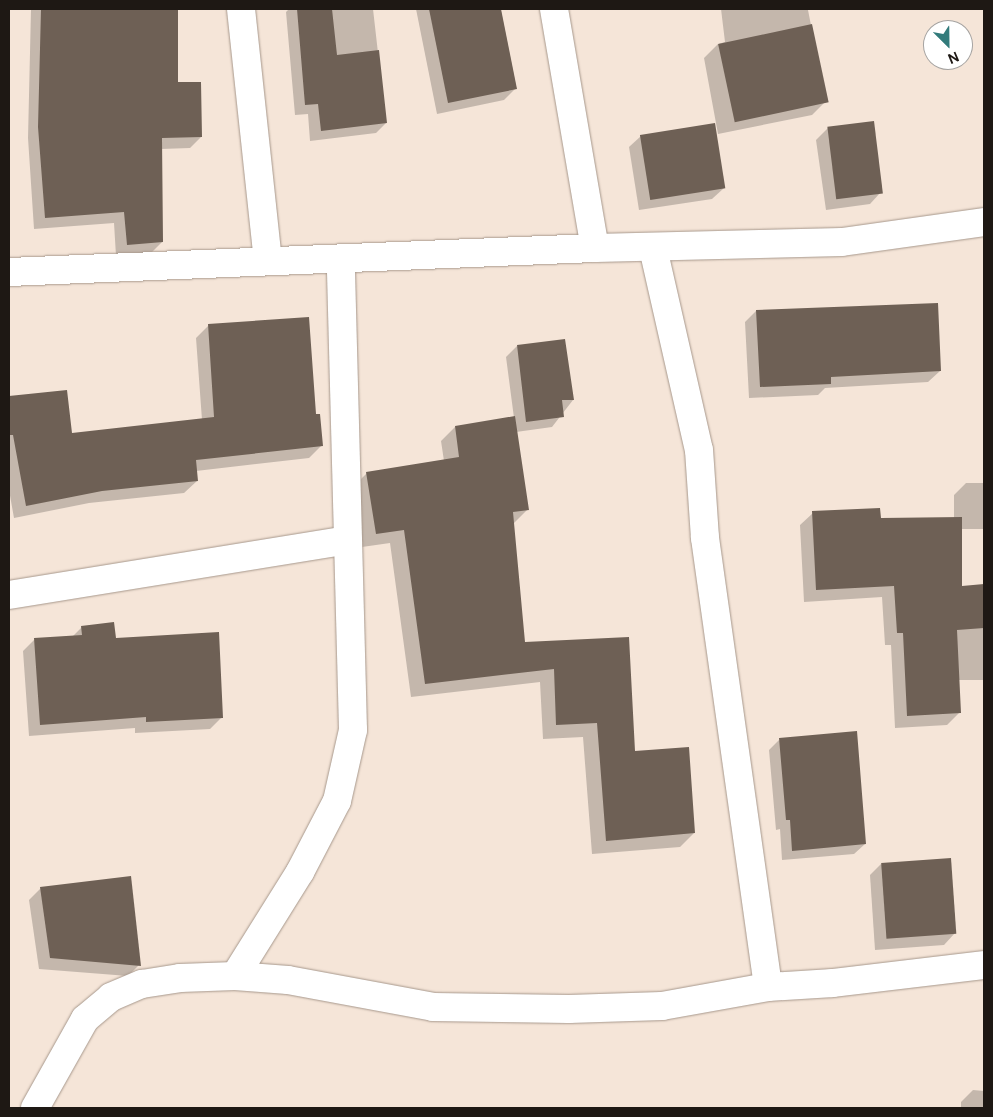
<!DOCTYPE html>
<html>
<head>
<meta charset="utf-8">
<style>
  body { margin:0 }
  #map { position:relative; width:993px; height:1117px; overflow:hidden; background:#f5e5d8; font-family:"DM Sans",sans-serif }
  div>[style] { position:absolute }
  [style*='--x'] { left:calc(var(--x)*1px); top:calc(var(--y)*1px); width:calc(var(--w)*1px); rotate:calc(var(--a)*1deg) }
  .shadow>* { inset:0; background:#0003 }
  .building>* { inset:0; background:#6e6055; transform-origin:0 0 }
  .roads { filter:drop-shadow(0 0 1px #a7988c) drop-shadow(0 0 1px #a7988c) }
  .street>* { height:28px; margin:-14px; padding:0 14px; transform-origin:14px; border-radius:14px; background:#fff }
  span { translate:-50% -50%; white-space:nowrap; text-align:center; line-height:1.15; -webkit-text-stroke:5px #fff; paint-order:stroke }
  .frame { position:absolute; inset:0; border:10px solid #1e1814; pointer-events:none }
  .north { position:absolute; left:923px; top:20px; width:50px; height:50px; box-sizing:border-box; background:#fff; border:1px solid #a5a3a1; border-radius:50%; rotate:157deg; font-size:14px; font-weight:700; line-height:20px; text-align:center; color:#1e1814 }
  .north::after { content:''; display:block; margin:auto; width:18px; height:22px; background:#327b7b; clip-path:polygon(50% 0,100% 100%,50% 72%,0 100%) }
</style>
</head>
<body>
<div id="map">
  <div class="shadow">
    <i style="clip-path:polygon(31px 9px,177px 9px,177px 83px,201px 137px,190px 148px,161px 149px,162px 242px,151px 253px,116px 256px,114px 223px,34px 229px,28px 138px)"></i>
    <i style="clip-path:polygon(289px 9px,373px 9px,386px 123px,376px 133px,310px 141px,308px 114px,295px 115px,286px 12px)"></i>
    <i style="clip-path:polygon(416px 9px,499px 9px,515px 89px,504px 100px,437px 114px)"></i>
    <i style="clip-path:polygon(721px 9px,816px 9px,808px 10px,826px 101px,812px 115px,718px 134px,704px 58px,718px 44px,725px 42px)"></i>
    <i style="clip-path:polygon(828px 128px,881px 192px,870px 204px,826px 210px,816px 140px)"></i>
    <i style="clip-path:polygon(641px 136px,724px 188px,712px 199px,639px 210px,629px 147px)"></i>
    <i style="clip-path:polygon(756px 311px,940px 371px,928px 382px,825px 388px,818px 395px,749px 398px,745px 322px)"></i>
    <i style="clip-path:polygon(209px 325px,315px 416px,322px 445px,309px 458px,196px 471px,197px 481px,184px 493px,89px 503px,14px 518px,9px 490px,9px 397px,66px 391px,71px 434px,202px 420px,196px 338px)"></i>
    <i style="clip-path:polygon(517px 346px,573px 400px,552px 427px,516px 432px,528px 509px,513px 524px,524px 643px,628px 638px,634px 752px,694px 833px,680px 847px,592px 854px,583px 737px,543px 739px,540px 682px,411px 697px,390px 543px,362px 547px,353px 487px,367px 473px,444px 461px,441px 441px,455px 427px,514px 418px,506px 357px)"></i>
    <i style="clip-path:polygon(966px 483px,984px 483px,984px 529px,961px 529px,961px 587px,984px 586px,984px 680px,958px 680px,960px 712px,947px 725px,895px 728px,891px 645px,885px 645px,882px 597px,804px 602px,800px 525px,813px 513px,880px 520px,954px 518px,954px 495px)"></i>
    <i style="clip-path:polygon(82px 627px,222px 717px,210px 729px,135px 733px,135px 728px,29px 736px,23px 651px,34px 640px,72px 637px)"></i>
    <i style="clip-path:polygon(779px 740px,865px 844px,854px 854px,782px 860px,780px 829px,776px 830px,769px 750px)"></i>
    <i style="clip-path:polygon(881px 864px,955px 933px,944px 945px,875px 950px,870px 875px)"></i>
    <i style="clip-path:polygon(41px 888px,139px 965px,128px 976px,39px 969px,29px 900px)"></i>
    <i style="clip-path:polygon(973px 1090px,984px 1091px,984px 1108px,961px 1108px,961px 1102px)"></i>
  </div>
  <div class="building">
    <i style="clip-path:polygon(41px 9px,178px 9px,178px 82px,201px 82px,202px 137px,162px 138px,163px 242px,127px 245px,124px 212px,45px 218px,38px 127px)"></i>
    <i style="clip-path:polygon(297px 9px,332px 9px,337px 55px,379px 50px,387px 123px,321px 131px,318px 104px,305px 105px)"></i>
    <i style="clip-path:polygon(429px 9px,501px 9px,517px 89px,448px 103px)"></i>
    <i style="left:812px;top:24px;width:80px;height:96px;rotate:78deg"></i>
    <i style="left:874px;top:121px;width:73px;height:47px;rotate:83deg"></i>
    <i style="left:715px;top:123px;width:66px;height:76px;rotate:81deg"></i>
    <i style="clip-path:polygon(938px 303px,941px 371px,831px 377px,831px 384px,760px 387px,756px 310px)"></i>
    <i style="clip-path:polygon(309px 317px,316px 414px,320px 414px,323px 446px,196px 460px,198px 481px,102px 491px,26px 506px,13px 435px,9px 435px,9px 396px,67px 390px,72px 433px,214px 417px,208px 324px)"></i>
    <i style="clip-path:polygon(565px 339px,574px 400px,562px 400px,564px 417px,526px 422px,517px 345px)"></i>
    <i style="clip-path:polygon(515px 416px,529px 510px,513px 512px,525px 642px,629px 637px,635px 751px,689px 747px,695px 833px,606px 841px,597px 723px,556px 725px,554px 669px,425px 684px,404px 530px,376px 534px,366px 472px,459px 457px,455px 426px)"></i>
    <i style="clip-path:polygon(880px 508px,881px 518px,962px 517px,962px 586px,984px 584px,984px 628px,957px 630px,961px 713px,907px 716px,903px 633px,897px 633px,894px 586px,816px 590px,812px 511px)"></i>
    <i style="clip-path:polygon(114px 622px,116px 638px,219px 632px,223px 718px,146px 722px,146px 717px,40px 725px,34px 638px,82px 635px,81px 626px)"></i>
    <i style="clip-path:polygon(857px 731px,866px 844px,792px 851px,790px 820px,786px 820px,779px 738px)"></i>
    <i style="left:951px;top:858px;width:76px;height:70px;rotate:86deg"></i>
    <i style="clip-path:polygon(131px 876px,141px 966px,50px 958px,40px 887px)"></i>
  </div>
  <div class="roads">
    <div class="street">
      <i style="--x:241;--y:9;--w:253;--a:83.9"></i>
      <i style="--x:554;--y:9;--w:242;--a:80.3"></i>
      <i style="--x:595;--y:248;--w:247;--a:-1.4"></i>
      <i style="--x:842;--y:242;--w:143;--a:-8"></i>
      <i style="--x:653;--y:248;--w:207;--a:77.2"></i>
      <i style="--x:699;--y:450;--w:88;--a:86.1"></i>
      <i style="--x:705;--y:538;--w:453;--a:82"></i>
      <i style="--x:9;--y:272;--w:586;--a:-2.35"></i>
      <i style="--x:9;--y:595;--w:343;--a:-9.2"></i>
      <i style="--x:235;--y:976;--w:123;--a:-58"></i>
      <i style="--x:300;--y:872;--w:80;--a:-62.5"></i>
      <i style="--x:337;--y:801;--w:73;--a:-77.3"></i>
      <i style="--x:353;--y:730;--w:471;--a:-91.5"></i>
      <i style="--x:35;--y:1108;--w:102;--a:-60.7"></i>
      <i style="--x:85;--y:1019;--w:34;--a:-40"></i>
      <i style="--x:111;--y:997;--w:34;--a:-23"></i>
      <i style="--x:142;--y:984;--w:38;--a:-9"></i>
      <i style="--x:180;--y:978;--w:55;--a:-2.1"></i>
      <i style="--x:235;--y:976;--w:53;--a:4.3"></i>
      <i style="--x:288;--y:980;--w:147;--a:10.5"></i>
      <i style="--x:433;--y:1007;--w:136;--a:0.8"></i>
      <i style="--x:569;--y:1009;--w:93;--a:-1.8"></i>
      <i style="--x:662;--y:1006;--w:108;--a:-10.2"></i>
      <i style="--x:768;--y:987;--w:65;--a:-3.5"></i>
      <i style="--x:833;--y:983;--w:152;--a:-6.8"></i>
    </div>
  </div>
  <div class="frame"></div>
  <div class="north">N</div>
</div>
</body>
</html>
